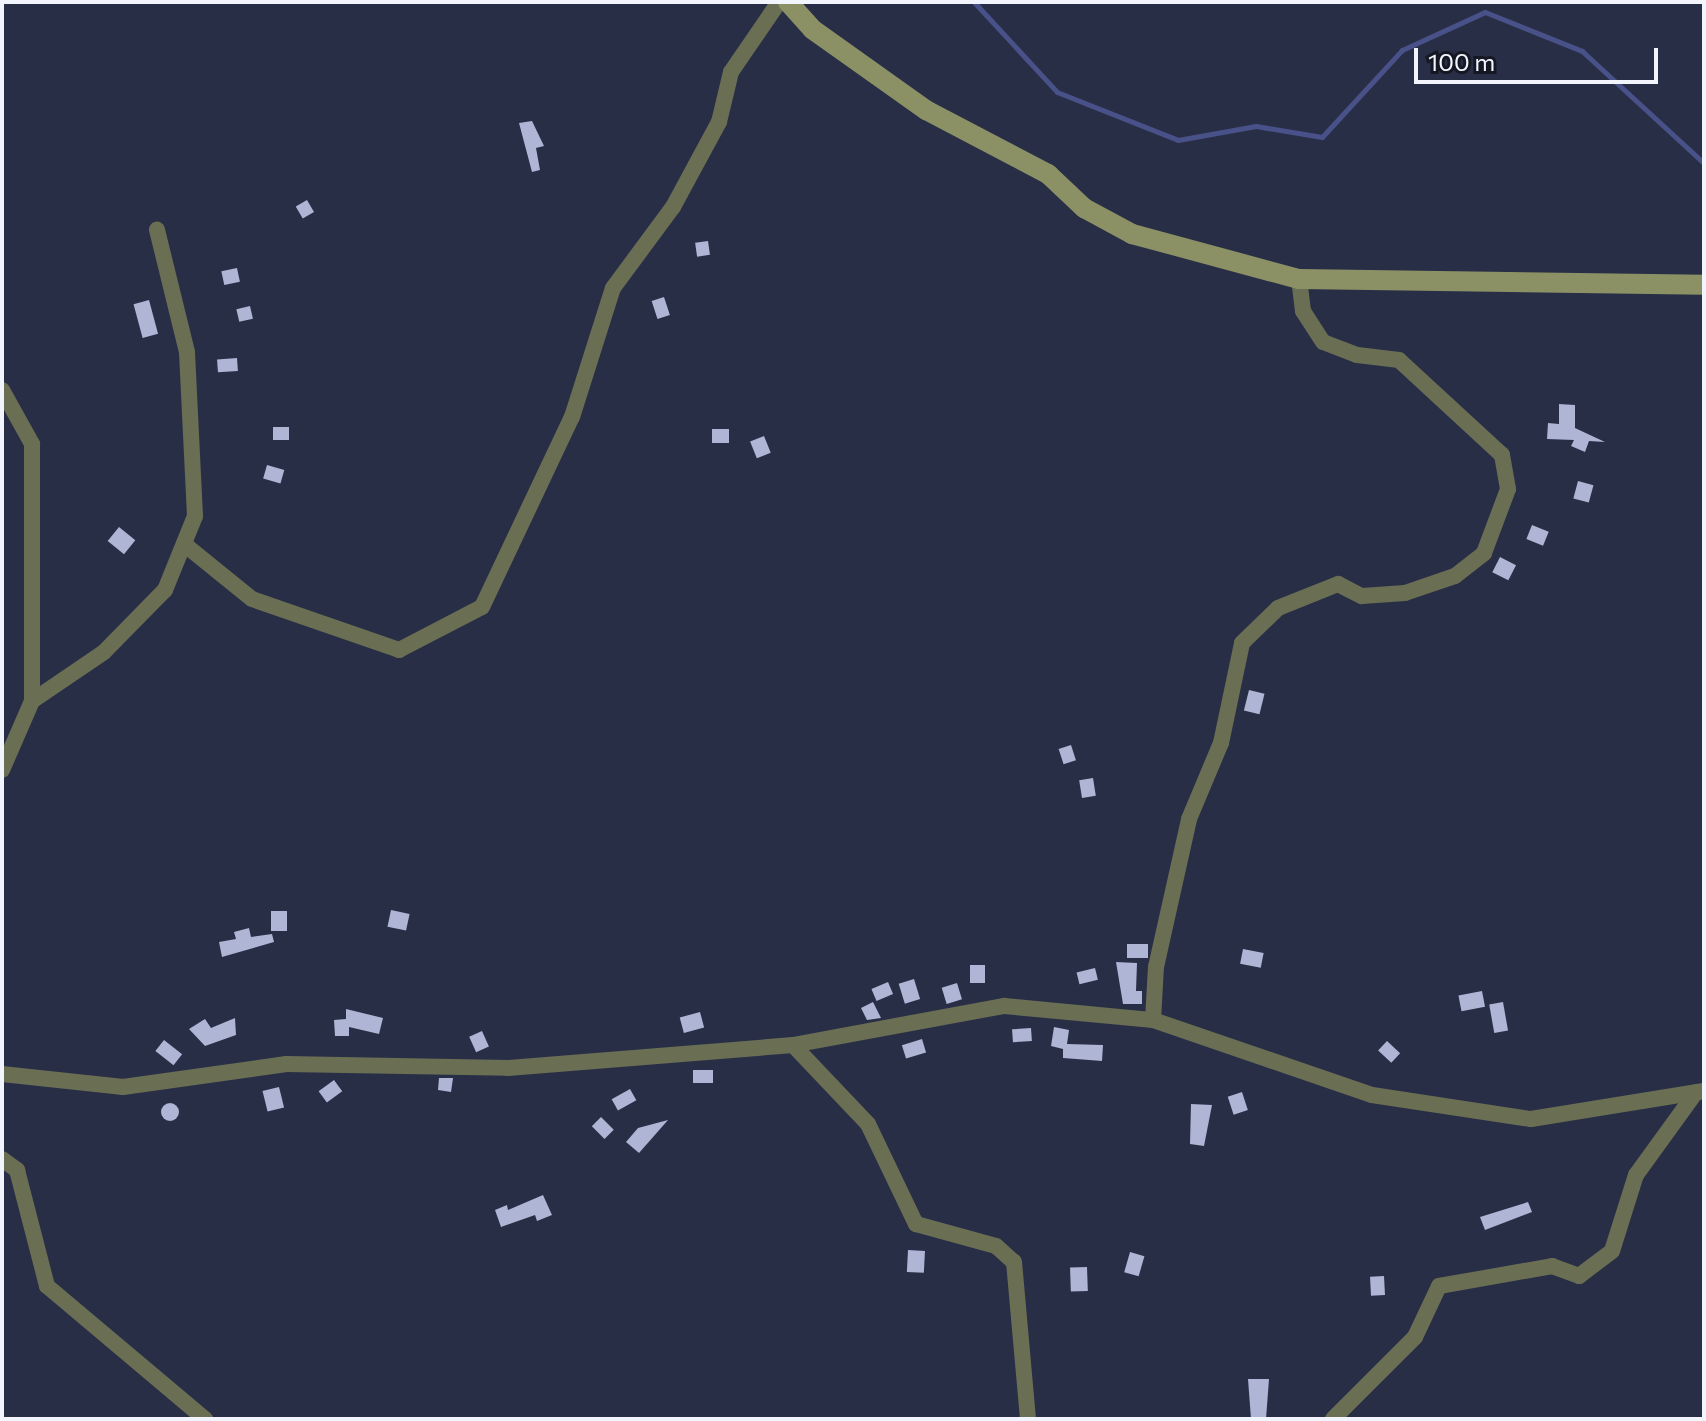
<!DOCTYPE html>
<html>
<head>
<meta charset="utf-8">
<style>
  body { margin:0 }
  #map { position:relative; width:1706px; height:1421px; overflow:hidden; background:#292e47; font-family:Commissioner,sans-serif }
  div>[style] { position:absolute }
  [style*='--x'] { left:calc(var(--x)*1px); top:calc(var(--y)*1px); width:calc(var(--w)*1px); rotate:calc(var(--a)*1deg) }
  .stream>* { height:5px; margin:-2.5px; padding:0 2.5px; transform-origin:2.5px; border-radius:2.5px; background:#495189 }
  .building>* { inset:0; background:#aeb5d5; transform-origin:0 0 }
  .round { border-radius:50% }
  .minor>* { height:16px; margin:-8px; padding:0 8px; transform-origin:8px; border-radius:8px; background:#6a6e53 }
  .secondary>* { height:20px; margin:-10px; padding:0 10px; transform-origin:10px; border-radius:10px; background:#8b9165 }
  span { translate:-50% -50%; white-space:nowrap; text-align:center; line-height:1.15; -webkit-text-stroke:8px #151722; paint-order:stroke }
  .frame { position:absolute; inset:0; border:4px solid #f2f4fe; pointer-events:none }
  .scale { position:absolute; left:1414px; top:48px; width:244px; height:36px; box-sizing:border-box; border:4px solid #f2f4fe; border-top:0; padding-left:10px; font-size:24px; line-height:28px; white-space:nowrap; color:#f2f4fe; -webkit-text-stroke:6px #151722; paint-order:stroke }
</style>
</head>
<body>
<div id="map">
  <div class="stream">
    <i style="--x:974;--y:2;--w:122;--a:47.3"></i>
    <i style="--x:1057;--y:92;--w:130;--a:21.6"></i>
    <i style="--x:1178;--y:140;--w:79;--a:-10.2"></i>
    <i style="--x:1256;--y:126;--w:67;--a:9.5"></i>
    <i style="--x:1322;--y:137;--w:118;--a:-47.4"></i>
    <i style="--x:1402;--y:50;--w:91;--a:-24.6"></i>
    <i style="--x:1485;--y:12;--w:105;--a:21.9"></i>
    <i style="--x:1582;--y:51;--w:166;--a:42.6"></i>
  </div>
  <div class="building">
    <i style="clip-path:polygon(532px 121px,544px 146px,536px 148px,540px 170px,532px 172px,519px 123px)"></i>
    <i style="left:307px;top:200px;width:14px;height:13px;rotate:60deg"></i>
    <i style="left:708px;top:241px;width:14px;height:13px;rotate:82deg"></i>
    <i style="left:237px;top:268px;width:14px;height:16px;rotate:78deg"></i>
    <i style="left:664px;top:297px;width:19px;height:13px;rotate:72deg"></i>
    <i style="left:149px;top:300px;width:35px;height:16px;rotate:75deg"></i>
    <i style="left:250px;top:306px;width:13px;height:14px;rotate:77deg"></i>
    <i style="left:237px;top:358px;width:13px;height:20px;rotate:86deg"></i>
    <i style="clip-path:polygon(1559px 404px,1575px 405px,1575px 428px,1605px 442px,1589px 441px,1585px 452px,1571px 446px,1574px 440px,1547px 439px,1548px 423px,1559px 424px)"></i>
    <i style="left:289px;top:427px;width:13px;height:16px;rotate:90deg"></i>
    <i style="left:729px;top:429px;width:14px;height:17px;rotate:90deg"></i>
    <i style="left:764px;top:436px;width:18px;height:15px;rotate:68deg"></i>
    <i style="left:267px;top:465px;width:18px;height:14px;rotate:16deg"></i>
    <i style="left:1578px;top:481px;width:16px;height:18px;rotate:15deg"></i>
    <i style="left:1532px;top:525px;width:18px;height:15px;rotate:22deg"></i>
    <i style="left:119px;top:527px;width:21px;height:18px;rotate:39deg"></i>
    <i style="left:1500px;top:557px;width:18px;height:17px;rotate:27deg"></i>
    <i style="left:1249px;top:690px;width:16px;height:21px;rotate:14deg"></i>
    <i style="left:1071px;top:745px;width:16px;height:13px;rotate:72deg"></i>
    <i style="left:1093px;top:778px;width:18px;height:14px;rotate:81deg"></i>
    <i style="left:391px;top:910px;width:19px;height:17px;rotate:12deg"></i>
    <i style="left:271px;top:911px;width:16px;height:20px"></i>
    <i style="clip-path:polygon(249px 928px,251px 937px,272px 934px,274px 942px,222px 957px,219px 942px,236px 939px,234px 932px)"></i>
    <i style="left:1127px;top:944px;width:21px;height:14px"></i>
    <i style="left:1243px;top:949px;width:21px;height:15px;rotate:11deg"></i>
    <i style="clip-path:polygon(1116px 962px,1137px 963px,1136px 991px,1142px 991px,1142px 1004px,1123px 1004px)"></i>
    <i style="left:970px;top:965px;width:15px;height:18px"></i>
    <i style="left:1095px;top:968px;width:12px;height:19px;rotate:76deg"></i>
    <i style="left:914px;top:979px;width:21px;height:16px;rotate:73deg"></i>
    <i style="left:888px;top:982px;width:13px;height:18px;rotate:67deg"></i>
    <i style="left:957px;top:983px;width:17px;height:16px;rotate:73deg"></i>
    <i style="left:1482px;top:991px;width:16px;height:24px;rotate:79deg"></i>
    <i style="clip-path:polygon(873px 1002px,881px 1018px,867px 1020px,861px 1008px)"></i>
    <i style="left:1503px;top:1002px;width:29px;height:14px;rotate:80deg"></i>
    <i style="clip-path:polygon(346px 1009px,383px 1018px,379px 1034px,349px 1027px,349px 1036px,335px 1036px,334px 1020px,346px 1019px)"></i>
    <i style="left:700px;top:1012px;width:16px;height:21px;rotate:75deg"></i>
    <i style="clip-path:polygon(235px 1018px,236px 1035px,205px 1046px,189px 1029px,205px 1019px,211px 1028px)"></i>
    <i style="clip-path:polygon(1054px 1027px,1069px 1030px,1067px 1044px,1103px 1045px,1102px 1061px,1063px 1058px,1063px 1049px,1051px 1046px)"></i>
    <i style="left:1031px;top:1028px;width:13px;height:19px;rotate:86deg"></i>
    <i style="left:482px;top:1031px;width:17px;height:14px;rotate:66deg"></i>
    <i style="left:922px;top:1039px;width:14px;height:21px;rotate:73deg"></i>
    <i style="left:164px;top:1040px;width:23px;height:14px;rotate:38deg"></i>
    <i style="left:1387px;top:1041px;width:18px;height:13px;rotate:43deg"></i>
    <i style="left:713px;top:1070px;width:13px;height:20px;rotate:90deg"></i>
    <i style="clip-path:polygon(439px 1078px,453px 1078px,451px 1092px,438px 1090px)"></i>
    <i style="left:334px;top:1080px;width:14px;height:19px;rotate:54deg"></i>
    <i style="left:279px;top:1087px;width:21px;height:17px;rotate:76deg"></i>
    <i style="left:630px;top:1089px;width:13px;height:21px;rotate:61deg"></i>
    <i style="left:1242px;top:1092px;width:19px;height:15px;rotate:72deg"></i>
    <i class="round" style="left:161px;top:1103px;width:18px;height:18px"></i>
    <i style="clip-path:polygon(1191px 1104px,1212px 1105px,1204px 1146px,1190px 1144px)"></i>
    <i style="left:601px;top:1117px;width:18px;height:13px;rotate:45deg"></i>
    <i style="clip-path:polygon(668px 1120px,639px 1153px,626px 1142px,638px 1128px)"></i>
    <i style="clip-path:polygon(543px 1195px,552px 1215px,537px 1221px,535px 1215px,501px 1227px,495px 1210px,507px 1205px,508px 1210px)"></i>
    <i style="clip-path:polygon(1528px 1202px,1532px 1212px,1485px 1230px,1480px 1217px)"></i>
    <i style="left:908px;top:1250px;width:17px;height:22px;rotate:3deg"></i>
    <i style="left:1130px;top:1252px;width:15px;height:21px;rotate:16deg"></i>
    <i style="left:1087px;top:1267px;width:24px;height:17px;rotate:88deg"></i>
    <i style="left:1384px;top:1276px;width:19px;height:14px;rotate:87deg"></i>
    <i style="clip-path:polygon(1248px 1379px,1269px 1379px,1266px 1419px,1251px 1419px)"></i>
  </div>
  <div class="minor">
    <i style="--x:2;--y:390;--w:62;--a:60.9"></i>
    <i style="--x:32;--y:444;--w:257;--a:90"></i>
    <i style="--x:32;--y:701;--w:75;--a:113.5"></i>
    <i style="--x:184;--y:544;--w:87;--a:39"></i>
    <i style="--x:252;--y:599;--w:156;--a:19.1"></i>
    <i style="--x:399;--y:650;--w:93;--a:-27.4"></i>
    <i style="--x:482;--y:607;--w:210;--a:-64.7"></i>
    <i style="--x:572;--y:417;--w:135;--a:-72.4"></i>
    <i style="--x:613;--y:288;--w:101;--a:-53.5"></i>
    <i style="--x:673;--y:207;--w:97;--a:-61.6"></i>
    <i style="--x:719;--y:122;--w:51;--a:-76.5"></i>
    <i style="--x:731;--y:72;--w:85;--a:-55.6"></i>
    <i style="--x:32;--y:701;--w:87;--a:-34.2"></i>
    <i style="--x:104;--y:652;--w:87;--a:-45.5"></i>
    <i style="--x:165;--y:590;--w:80;--a:-67.9"></i>
    <i style="--x:195;--y:516;--w:164;--a:-92.8"></i>
    <i style="--x:187;--y:352;--w:126;--a:-103.8"></i>
    <i style="--x:1153;--y:1020;--w:53;--a:-86.8"></i>
    <i style="--x:1156;--y:967;--w:152;--a:-77.4"></i>
    <i style="--x:1189;--y:819;--w:82;--a:-67.2"></i>
    <i style="--x:1221;--y:743;--w:102;--a:-78.1"></i>
    <i style="--x:1242;--y:643;--w:50;--a:-44.2"></i>
    <i style="--x:1278;--y:608;--w:65;--a:-21.8"></i>
    <i style="--x:1338;--y:584;--w:27;--a:27"></i>
    <i style="--x:1362;--y:596;--w:43;--a:-4"></i>
    <i style="--x:1405;--y:593;--w:53;--a:-18.8"></i>
    <i style="--x:1455;--y:576;--w:37;--a:-38"></i>
    <i style="--x:1484;--y:553;--w:68;--a:-69.4"></i>
    <i style="--x:1508;--y:489;--w:35;--a:-100"></i>
    <i style="--x:1502;--y:455;--w:140;--a:-137.3"></i>
    <i style="--x:1399;--y:360;--w:42;--a:-173.2"></i>
    <i style="--x:1357;--y:355;--w:36;--a:-159"></i>
    <i style="--x:1323;--y:342;--w:37;--a:-123"></i>
    <i style="--x:1303;--y:311;--w:32;--a:-97"></i>
    <i style="--x:793;--y:1045;--w:109;--a:46.5"></i>
    <i style="--x:868;--y:1124;--w:111;--a:64.4"></i>
    <i style="--x:916;--y:1224;--w:83;--a:15.4"></i>
    <i style="--x:996;--y:1246;--w:24;--a:42"></i>
    <i style="--x:1014;--y:1262;--w:158;--a:84.9"></i>
    <i style="--x:2;--y:1074;--w:122;--a:6.1"></i>
    <i style="--x:123;--y:1087;--w:165;--a:-8"></i>
    <i style="--x:286;--y:1064;--w:222;--a:1"></i>
    <i style="--x:508;--y:1068;--w:286;--a:-4.6"></i>
    <i style="--x:793;--y:1045;--w:215;--a:-10.5"></i>
    <i style="--x:1004;--y:1006;--w:150;--a:5.4"></i>
    <i style="--x:1153;--y:1020;--w:231;--a:18.9"></i>
    <i style="--x:1372;--y:1095;--w:161;--a:8.6"></i>
    <i style="--x:1531;--y:1119;--w:175;--a:-9.2"></i>
    <i style="--x:2;--y:1159;--w:19;--a:36"></i>
    <i style="--x:17;--y:1170;--w:120;--a:75.5"></i>
    <i style="--x:47;--y:1286;--w:207;--a:40.1"></i>
    <i style="--x:1333;--y:1419;--w:116;--a:-45"></i>
    <i style="--x:1415;--y:1337;--w:56;--a:-64.8"></i>
    <i style="--x:1439;--y:1286;--w:115;--a:-10"></i>
    <i style="--x:1552;--y:1266;--w:29;--a:20"></i>
    <i style="--x:1579;--y:1276;--w:41;--a:-37.1"></i>
    <i style="--x:1612;--y:1251;--w:80;--a:-72.5"></i>
    <i style="--x:1636;--y:1175;--w:102;--a:-54.1"></i>
  </div>
  <div class="secondary">
    <i style="--x:788;--y:2;--w:36;--a:48"></i>
    <i style="--x:812;--y:29;--w:140;--a:35.4"></i>
    <i style="--x:926;--y:110;--w:138;--a:27.7"></i>
    <i style="--x:1048;--y:174;--w:50;--a:43.4"></i>
    <i style="--x:1084;--y:208;--w:55;--a:28.4"></i>
    <i style="--x:1132;--y:234;--w:173;--a:15.1"></i>
    <i style="--x:1299;--y:279;--w:405;--a:0.8"></i>
  </div>
  <div class="frame"></div>
  <div class="scale">100 m</div>
</div>
</body>
</html>
